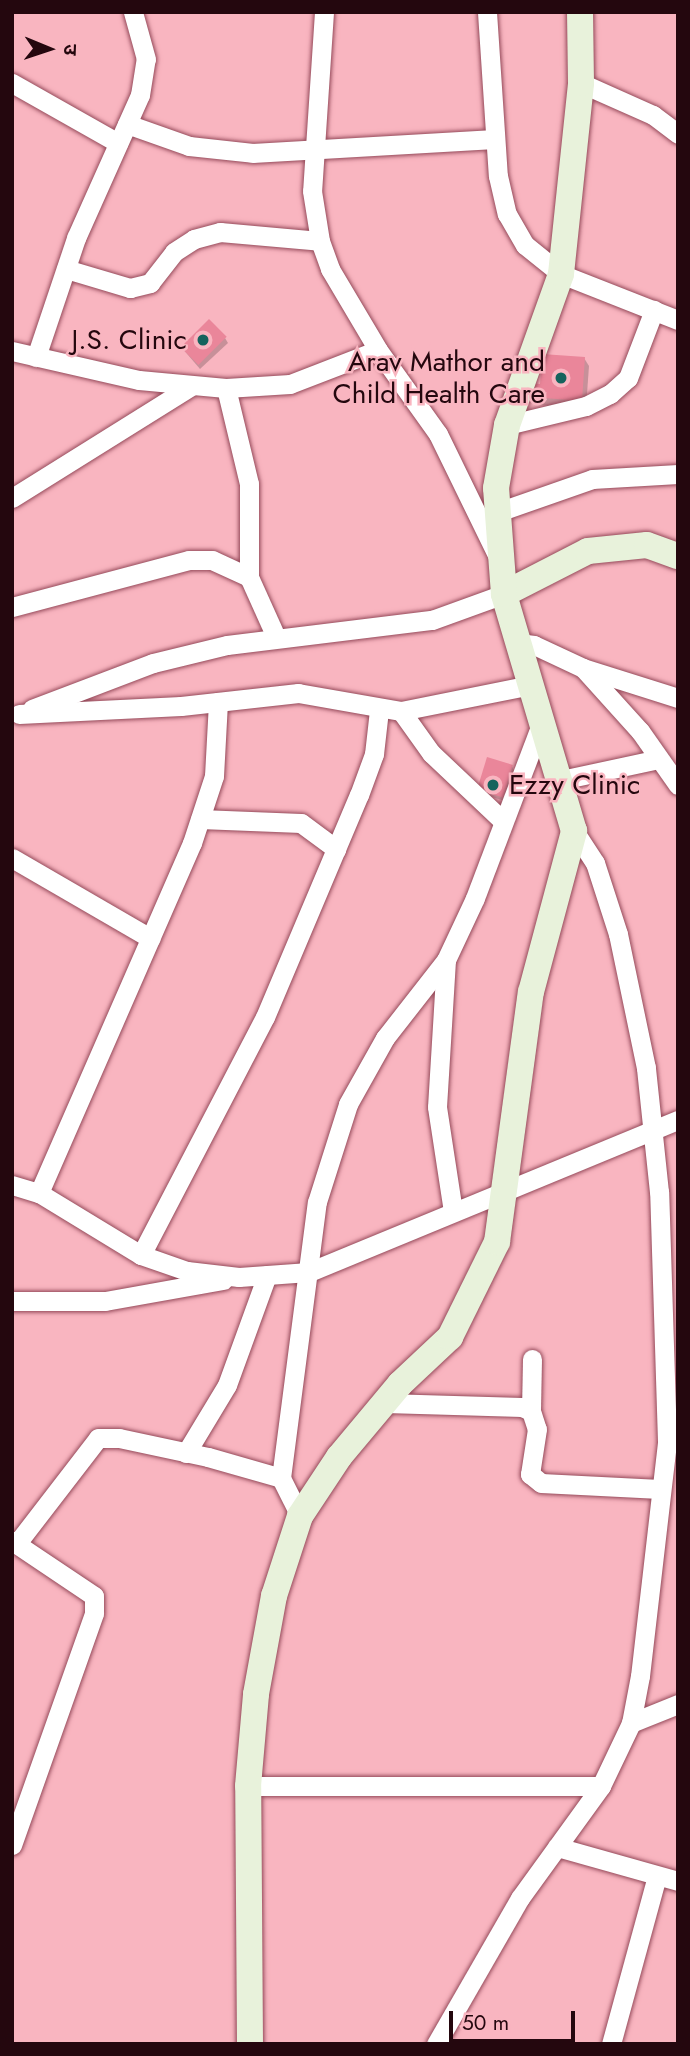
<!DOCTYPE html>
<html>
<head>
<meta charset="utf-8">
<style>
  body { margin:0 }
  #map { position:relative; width:690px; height:2056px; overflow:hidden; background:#f9b5c0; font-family:Jost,"Noto Sans Devanagari",sans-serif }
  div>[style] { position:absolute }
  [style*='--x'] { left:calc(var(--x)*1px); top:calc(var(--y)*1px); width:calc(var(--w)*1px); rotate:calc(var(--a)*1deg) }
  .shadow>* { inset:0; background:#0003 }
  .building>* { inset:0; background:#ea869a; transform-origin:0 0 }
  .roads { filter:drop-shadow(0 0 2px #954a5a) drop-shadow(0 0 2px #954a5a) }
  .street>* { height:19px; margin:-9.5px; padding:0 9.5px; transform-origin:9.5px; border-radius:9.5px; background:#fff }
  .secondary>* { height:26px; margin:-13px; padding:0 13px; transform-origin:13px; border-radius:13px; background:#e8f2db }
  .dots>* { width:19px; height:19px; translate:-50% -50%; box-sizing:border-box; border:4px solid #f9b5c0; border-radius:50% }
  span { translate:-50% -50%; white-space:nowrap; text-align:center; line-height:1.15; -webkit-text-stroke:5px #f9b5c0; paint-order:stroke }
  .poi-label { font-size:28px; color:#24070e }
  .right { translate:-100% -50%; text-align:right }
  .left { translate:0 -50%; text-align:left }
  .frame { position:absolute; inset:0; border:14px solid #24070e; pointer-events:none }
  .north { position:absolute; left:14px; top:14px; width:70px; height:70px; -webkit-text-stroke:5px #f9b5c0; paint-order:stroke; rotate:92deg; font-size:19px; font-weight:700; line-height:28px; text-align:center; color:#24070e }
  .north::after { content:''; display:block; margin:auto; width:24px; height:32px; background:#24070e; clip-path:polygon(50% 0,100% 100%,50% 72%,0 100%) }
  .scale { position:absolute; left:449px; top:2011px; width:126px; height:32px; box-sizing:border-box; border:4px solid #24070e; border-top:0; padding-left:9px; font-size:21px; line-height:24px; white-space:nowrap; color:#24070e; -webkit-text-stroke:5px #f9b5c0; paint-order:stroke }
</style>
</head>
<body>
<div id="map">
  <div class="shadow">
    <i style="clip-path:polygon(225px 338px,228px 343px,200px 369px,182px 348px)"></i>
    <i style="clip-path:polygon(584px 358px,589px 366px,586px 408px,537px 405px,532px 397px,542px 386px)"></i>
    <i style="clip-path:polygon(512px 766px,514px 771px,505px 801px,482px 794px)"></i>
  </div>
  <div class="building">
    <i style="left:209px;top:319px;width:25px;height:40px;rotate:45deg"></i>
    <i style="clip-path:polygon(542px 354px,585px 357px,582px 401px,531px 397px,531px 383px,540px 384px)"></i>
    <i style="left:487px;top:757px;width:27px;height:34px;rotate:17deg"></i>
  </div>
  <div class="roads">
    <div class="street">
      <i style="--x:324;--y:12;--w:179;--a:93.8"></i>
      <i style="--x:312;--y:191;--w:51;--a:80.9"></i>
      <i style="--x:320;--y:241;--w:30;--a:70"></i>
      <i style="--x:330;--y:269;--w:94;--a:59.3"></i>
      <i style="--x:378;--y:350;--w:103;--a:54.5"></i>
      <i style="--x:438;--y:434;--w:137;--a:64"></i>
      <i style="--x:487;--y:12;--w:164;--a:86.2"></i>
      <i style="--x:498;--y:176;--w:39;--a:77"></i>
      <i style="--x:507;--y:214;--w:36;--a:60"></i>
      <i style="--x:525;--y:245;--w:46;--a:38.9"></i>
      <i style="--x:561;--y:274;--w:126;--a:21.5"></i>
      <i style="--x:12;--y:83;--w:122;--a:29.5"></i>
      <i style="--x:581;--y:83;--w:79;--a:24"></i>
      <i style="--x:653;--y:115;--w:31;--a:37"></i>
      <i style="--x:127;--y:124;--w:66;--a:19.5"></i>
      <i style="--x:189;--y:146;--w:64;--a:6.2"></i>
      <i style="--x:253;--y:153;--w:241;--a:-3.3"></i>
      <i style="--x:66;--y:269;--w:67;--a:16.5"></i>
      <i style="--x:130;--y:288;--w:21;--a:-14"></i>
      <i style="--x:150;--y:283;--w:39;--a:-52"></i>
      <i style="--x:174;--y:252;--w:24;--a:-33"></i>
      <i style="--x:194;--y:239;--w:27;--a:-15"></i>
      <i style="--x:220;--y:232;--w:100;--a:5.1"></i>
      <i style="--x:12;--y:351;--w:130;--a:12.9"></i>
      <i style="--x:139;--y:380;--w:87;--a:5.3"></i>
      <i style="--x:226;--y:388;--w:64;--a:-3.6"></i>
      <i style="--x:290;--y:384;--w:94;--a:-21.1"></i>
      <i style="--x:36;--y:357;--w:126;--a:-71.4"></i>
      <i style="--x:76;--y:238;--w:157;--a:-65.9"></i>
      <i style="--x:140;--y:95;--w:36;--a:-81"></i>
      <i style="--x:146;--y:59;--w:49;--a:-105.5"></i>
      <i style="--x:226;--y:388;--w:99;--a:76.5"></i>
      <i style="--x:249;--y:484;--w:93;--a:90"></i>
      <i style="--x:507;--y:425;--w:81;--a:-13.5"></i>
      <i style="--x:586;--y:406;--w:27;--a:-27"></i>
      <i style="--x:610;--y:394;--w:24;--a:-42"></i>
      <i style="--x:628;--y:378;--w:73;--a:-69.1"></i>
      <i style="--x:12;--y:498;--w:211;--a:-32"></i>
      <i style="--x:498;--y:512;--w:100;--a:-19.3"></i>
      <i style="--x:592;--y:479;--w:86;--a:-3.3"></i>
      <i style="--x:12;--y:607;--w:183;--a:-14.9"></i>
      <i style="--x:189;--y:560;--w:23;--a:0"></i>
      <i style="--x:212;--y:560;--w:41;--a:24.7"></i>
      <i style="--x:249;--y:577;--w:66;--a:65.8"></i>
      <i style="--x:518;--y:643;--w:16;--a:7"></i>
      <i style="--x:534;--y:645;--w:54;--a:25.1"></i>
      <i style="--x:583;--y:668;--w:85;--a:47.9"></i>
      <i style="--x:640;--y:731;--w:66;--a:54.9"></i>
      <i style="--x:583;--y:668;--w:100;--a:17.5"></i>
      <i style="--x:32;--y:709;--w:129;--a:-20.8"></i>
      <i style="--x:153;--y:663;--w:76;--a:-13.7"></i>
      <i style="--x:227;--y:645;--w:207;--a:-7"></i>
      <i style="--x:432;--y:620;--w:77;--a:-19.9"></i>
      <i style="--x:401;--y:711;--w:52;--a:54.5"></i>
      <i style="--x:431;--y:753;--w:99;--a:43.4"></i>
      <i style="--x:19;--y:714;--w:162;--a:-2.8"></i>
      <i style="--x:181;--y:706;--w:118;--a:-6.3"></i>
      <i style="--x:298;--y:693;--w:105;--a:9.9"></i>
      <i style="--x:401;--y:711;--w:133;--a:-11.3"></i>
      <i style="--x:561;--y:780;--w:100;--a:-12.1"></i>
      <i style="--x:200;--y:819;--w:101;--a:2.3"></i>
      <i style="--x:301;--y:823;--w:44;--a:36.6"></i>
      <i style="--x:12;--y:858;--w:160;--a:30.1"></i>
      <i style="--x:446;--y:960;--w:147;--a:93.5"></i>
      <i style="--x:437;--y:1107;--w:105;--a:81.3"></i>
      <i style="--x:12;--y:1185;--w:28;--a:17"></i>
      <i style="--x:39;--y:1193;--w:119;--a:31.3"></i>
      <i style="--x:141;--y:1255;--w:49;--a:19.2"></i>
      <i style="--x:187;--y:1271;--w:52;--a:6.6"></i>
      <i style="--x:239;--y:1277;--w:70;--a:-4.1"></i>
      <i style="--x:309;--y:1272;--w:399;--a:-22.4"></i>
      <i style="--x:39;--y:1193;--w:382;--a:-66.4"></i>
      <i style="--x:192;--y:843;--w:71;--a:-71.8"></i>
      <i style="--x:214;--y:776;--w:74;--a:-86.9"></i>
      <i style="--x:141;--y:1255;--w:268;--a:-62.5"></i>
      <i style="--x:265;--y:1017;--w:241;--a:-67.1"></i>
      <i style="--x:359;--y:795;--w:44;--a:-69.9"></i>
      <i style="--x:374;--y:754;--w:44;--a:-83.5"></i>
      <i style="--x:12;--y:1301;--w:93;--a:0"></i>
      <i style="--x:105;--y:1301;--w:120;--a:-10.1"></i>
      <i style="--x:385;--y:1403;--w:137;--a:1.7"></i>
      <i style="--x:522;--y:1407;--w:10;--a:24"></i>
      <i style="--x:531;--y:1411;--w:19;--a:72"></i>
      <i style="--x:537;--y:1429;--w:46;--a:98.8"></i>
      <i style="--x:530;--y:1474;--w:14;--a:39"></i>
      <i style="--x:541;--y:1483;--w:119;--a:2.9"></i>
      <i style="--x:531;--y:1411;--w:52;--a:-88.9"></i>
      <i style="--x:186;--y:1453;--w:79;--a:-58.9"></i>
      <i style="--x:227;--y:1385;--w:117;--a:-70"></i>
      <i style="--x:281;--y:1478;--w:278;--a:-82.6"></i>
      <i style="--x:317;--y:1202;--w:103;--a:-72.4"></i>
      <i style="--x:348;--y:1104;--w:76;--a:-60.7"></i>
      <i style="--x:385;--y:1038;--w:99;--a:-52"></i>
      <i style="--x:446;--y:960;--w:68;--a:-64.9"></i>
      <i style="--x:475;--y:898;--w:188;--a:-69.2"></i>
      <i style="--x:12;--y:1541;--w:6;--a:9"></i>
      <i style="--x:18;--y:1542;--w:131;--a:-52.4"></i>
      <i style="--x:98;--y:1438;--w:21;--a:0"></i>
      <i style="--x:119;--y:1438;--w:91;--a:12.1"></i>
      <i style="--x:208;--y:1457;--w:76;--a:16"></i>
      <i style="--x:281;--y:1478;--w:42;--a:63.4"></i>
      <i style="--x:631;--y:1723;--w:51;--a:-22"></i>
      <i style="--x:248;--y:1786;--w:353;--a:0"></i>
      <i style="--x:12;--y:1845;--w:246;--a:-70.5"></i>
      <i style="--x:94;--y:1613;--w:17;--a:-90"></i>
      <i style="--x:94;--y:1596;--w:99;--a:-146.1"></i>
      <i style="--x:557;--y:1847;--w:126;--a:15.7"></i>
      <i style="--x:436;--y:2044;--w:168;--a:-60.1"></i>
      <i style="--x:520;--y:1898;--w:138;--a:-54.1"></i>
      <i style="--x:601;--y:1786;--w:70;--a:-64.5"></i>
      <i style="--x:631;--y:1723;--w:48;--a:-79.2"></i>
      <i style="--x:640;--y:1676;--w:237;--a:-83.4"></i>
      <i style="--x:667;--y:1441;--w:249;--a:-91.8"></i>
      <i style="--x:659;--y:1192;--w:125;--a:-96"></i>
      <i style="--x:646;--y:1068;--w:137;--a:-101.8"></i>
      <i style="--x:618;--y:934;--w:75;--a:-107.9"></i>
      <i style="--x:595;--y:863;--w:38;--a:-123"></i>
      <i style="--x:611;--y:2044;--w:174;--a:-74.7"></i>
    </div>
    <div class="secondary">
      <i style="--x:504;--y:594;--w:94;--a:-27.1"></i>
      <i style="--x:588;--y:551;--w:59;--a:-5.8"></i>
      <i style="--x:647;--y:545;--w:33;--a:20"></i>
      <i style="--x:250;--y:2044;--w:258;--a:-90.4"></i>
      <i style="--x:248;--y:1786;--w:92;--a:-85"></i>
      <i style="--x:256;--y:1694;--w:100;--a:-79.6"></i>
      <i style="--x:274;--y:1596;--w:84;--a:-72"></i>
      <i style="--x:300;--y:1516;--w:71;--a:-56.5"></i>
      <i style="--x:339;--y:1457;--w:95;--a:-50.1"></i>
      <i style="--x:400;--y:1384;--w:69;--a:-43.2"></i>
      <i style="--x:450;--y:1337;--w:106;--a:-63.7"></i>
      <i style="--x:497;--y:1242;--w:252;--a:-82.3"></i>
      <i style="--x:531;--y:992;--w:167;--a:-75"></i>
      <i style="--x:574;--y:831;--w:247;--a:-106.5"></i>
      <i style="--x:504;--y:594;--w:106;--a:-94.3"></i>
      <i style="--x:496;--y:488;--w:64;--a:-80.1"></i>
      <i style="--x:507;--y:425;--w:160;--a:-70.3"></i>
      <i style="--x:561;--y:274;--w:192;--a:-84"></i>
      <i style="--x:581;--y:83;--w:71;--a:-90.8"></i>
    </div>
  </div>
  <div class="dots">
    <i style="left:203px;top:340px;background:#15635d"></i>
    <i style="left:561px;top:378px;background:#15635d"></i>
    <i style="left:493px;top:785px;background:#15635d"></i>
  </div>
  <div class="poi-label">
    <span class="right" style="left:187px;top:340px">J.S. Clinic</span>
    <span class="right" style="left:545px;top:378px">Arav Mathor and<br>Child Health Care</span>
    <span class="left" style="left:509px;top:785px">Ezzy Clinic</span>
  </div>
  <div class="frame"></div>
  <div class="north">उ</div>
  <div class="scale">50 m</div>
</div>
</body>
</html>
